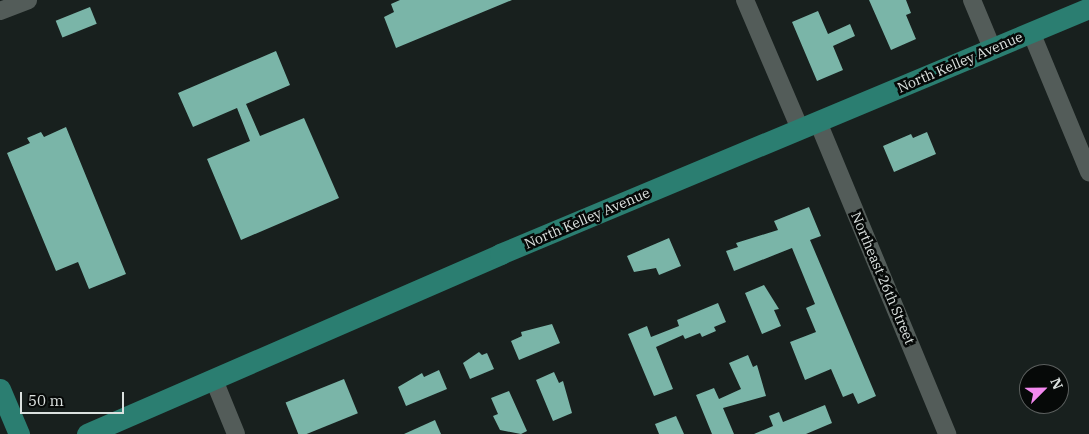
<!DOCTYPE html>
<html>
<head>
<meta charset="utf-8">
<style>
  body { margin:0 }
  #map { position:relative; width:1089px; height:434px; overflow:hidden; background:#18201e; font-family:"IBM Plex Serif",serif }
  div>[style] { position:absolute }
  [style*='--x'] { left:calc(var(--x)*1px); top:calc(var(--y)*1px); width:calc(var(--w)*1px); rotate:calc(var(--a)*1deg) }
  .building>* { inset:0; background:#7ab5a8; transform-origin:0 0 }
  .minor>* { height:18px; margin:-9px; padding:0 9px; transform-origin:9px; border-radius:9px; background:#535c59 }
  .major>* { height:21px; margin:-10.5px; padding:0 10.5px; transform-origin:10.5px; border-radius:10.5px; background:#2b7e71 }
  span { translate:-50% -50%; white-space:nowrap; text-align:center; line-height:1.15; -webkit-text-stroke:5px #060908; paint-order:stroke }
  .street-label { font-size:14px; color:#dbe1df }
  .north { position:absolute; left:1019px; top:364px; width:50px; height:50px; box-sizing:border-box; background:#060908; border:1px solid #5b5f5e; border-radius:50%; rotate:67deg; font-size:14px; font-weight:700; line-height:20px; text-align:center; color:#dbe1df }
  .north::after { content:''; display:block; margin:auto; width:18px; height:22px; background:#f489f0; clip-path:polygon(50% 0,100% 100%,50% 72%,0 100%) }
  .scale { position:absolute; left:20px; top:392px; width:104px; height:22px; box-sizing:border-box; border:2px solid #dbe1df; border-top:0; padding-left:6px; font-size:15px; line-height:18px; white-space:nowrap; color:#dbe1df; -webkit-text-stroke:4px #060908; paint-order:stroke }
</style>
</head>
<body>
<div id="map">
  <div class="building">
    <i style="clip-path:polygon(400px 0,512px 0,396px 48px,384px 17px,394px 12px,391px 4px)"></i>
    <i style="clip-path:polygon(869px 0,906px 0,911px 13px,906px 15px,916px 39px,891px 50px)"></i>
    <i style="left:90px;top:7px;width:18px;height:37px;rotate:68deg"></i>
    <i style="clip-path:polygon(818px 11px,828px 34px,850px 24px,855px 36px,833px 46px,843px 70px,817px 81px,792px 22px)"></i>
    <i style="clip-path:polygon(276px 51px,290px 85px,246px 104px,260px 136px,304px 118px,339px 198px,241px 240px,207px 159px,250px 141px,237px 108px,193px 127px,178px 93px)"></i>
    <i style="clip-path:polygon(66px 127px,126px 274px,89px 289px,78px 262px,56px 271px,7px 153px,30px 143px,27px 138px,41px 132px,44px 137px)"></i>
    <i style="clip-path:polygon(927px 132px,936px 154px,894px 172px,883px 146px,911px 134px,913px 138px)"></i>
    <i style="clip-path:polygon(809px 207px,821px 236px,810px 240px,876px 396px,858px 404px,853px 393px,843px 397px,831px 369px,805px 380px,790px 342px,816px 332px,806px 308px,815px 304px,792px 248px,734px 271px,726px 251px,738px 247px,736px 243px,778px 230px,774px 221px)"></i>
    <i style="clip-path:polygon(669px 238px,681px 266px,659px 275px,656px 268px,634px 272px,627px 256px)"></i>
    <i style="clip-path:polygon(764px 285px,779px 309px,774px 310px,781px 326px,762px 334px,745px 293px)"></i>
    <i style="clip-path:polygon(718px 303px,726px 322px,714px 327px,716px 331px,702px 337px,700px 333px,685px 339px,683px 335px,656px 347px,673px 389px,654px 396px,628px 334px,647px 326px,651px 337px,679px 326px,677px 320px)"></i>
    <i style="clip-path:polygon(552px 324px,560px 343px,519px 360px,511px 341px,522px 336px,521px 332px)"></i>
    <i style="clip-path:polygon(479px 352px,482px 355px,487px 353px,494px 369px,470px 379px,463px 363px)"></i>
    <i style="clip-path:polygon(748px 355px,753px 367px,757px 365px,766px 396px,723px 408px,734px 434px,712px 434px,696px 395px,714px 388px,719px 399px,741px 389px,729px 363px)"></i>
    <i style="clip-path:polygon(439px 370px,447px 389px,406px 406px,398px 387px,422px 373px,424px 377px)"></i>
    <i style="clip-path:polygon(554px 372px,559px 383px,563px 381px,572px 413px,553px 421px,536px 380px)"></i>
    <i style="left:344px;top:379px;width:37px;height:63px;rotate:68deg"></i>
    <i style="clip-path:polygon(509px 391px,527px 431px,521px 434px,500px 430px,493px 416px,498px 414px,491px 398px)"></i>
    <i style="clip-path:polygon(825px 405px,832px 423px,806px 434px,754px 434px,773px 426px,769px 416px,779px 412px,783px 422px)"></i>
    <i style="clip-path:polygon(676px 416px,684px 434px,659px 434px,655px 424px)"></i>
    <i style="clip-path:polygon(435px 420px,441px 434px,404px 434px)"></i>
  </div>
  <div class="minor">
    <i style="--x:745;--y:0;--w:140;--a:66.9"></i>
    <i style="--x:972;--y:0;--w:52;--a:67.4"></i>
    <i style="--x:0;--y:11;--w:30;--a:-21"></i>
    <i style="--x:1031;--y:32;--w:152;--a:67.5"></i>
    <i style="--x:818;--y:122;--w:338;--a:67.5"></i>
    <i style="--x:214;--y:380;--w:58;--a:67.8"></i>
  </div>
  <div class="major">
    <i style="--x:0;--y:389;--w:49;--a:67.1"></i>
    <i style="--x:87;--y:434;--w:451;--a:-23.5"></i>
    <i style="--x:500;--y:254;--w:638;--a:-22.67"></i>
  </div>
  <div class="street-label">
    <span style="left:960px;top:62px;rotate:-23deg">North Kelley Avenue</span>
    <span style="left:587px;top:218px;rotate:-23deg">North Kelley Avenue</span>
    <span style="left:883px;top:278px;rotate:67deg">Northeast 26th Street</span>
  </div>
  <div class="north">N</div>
  <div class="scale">50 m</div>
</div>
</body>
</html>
